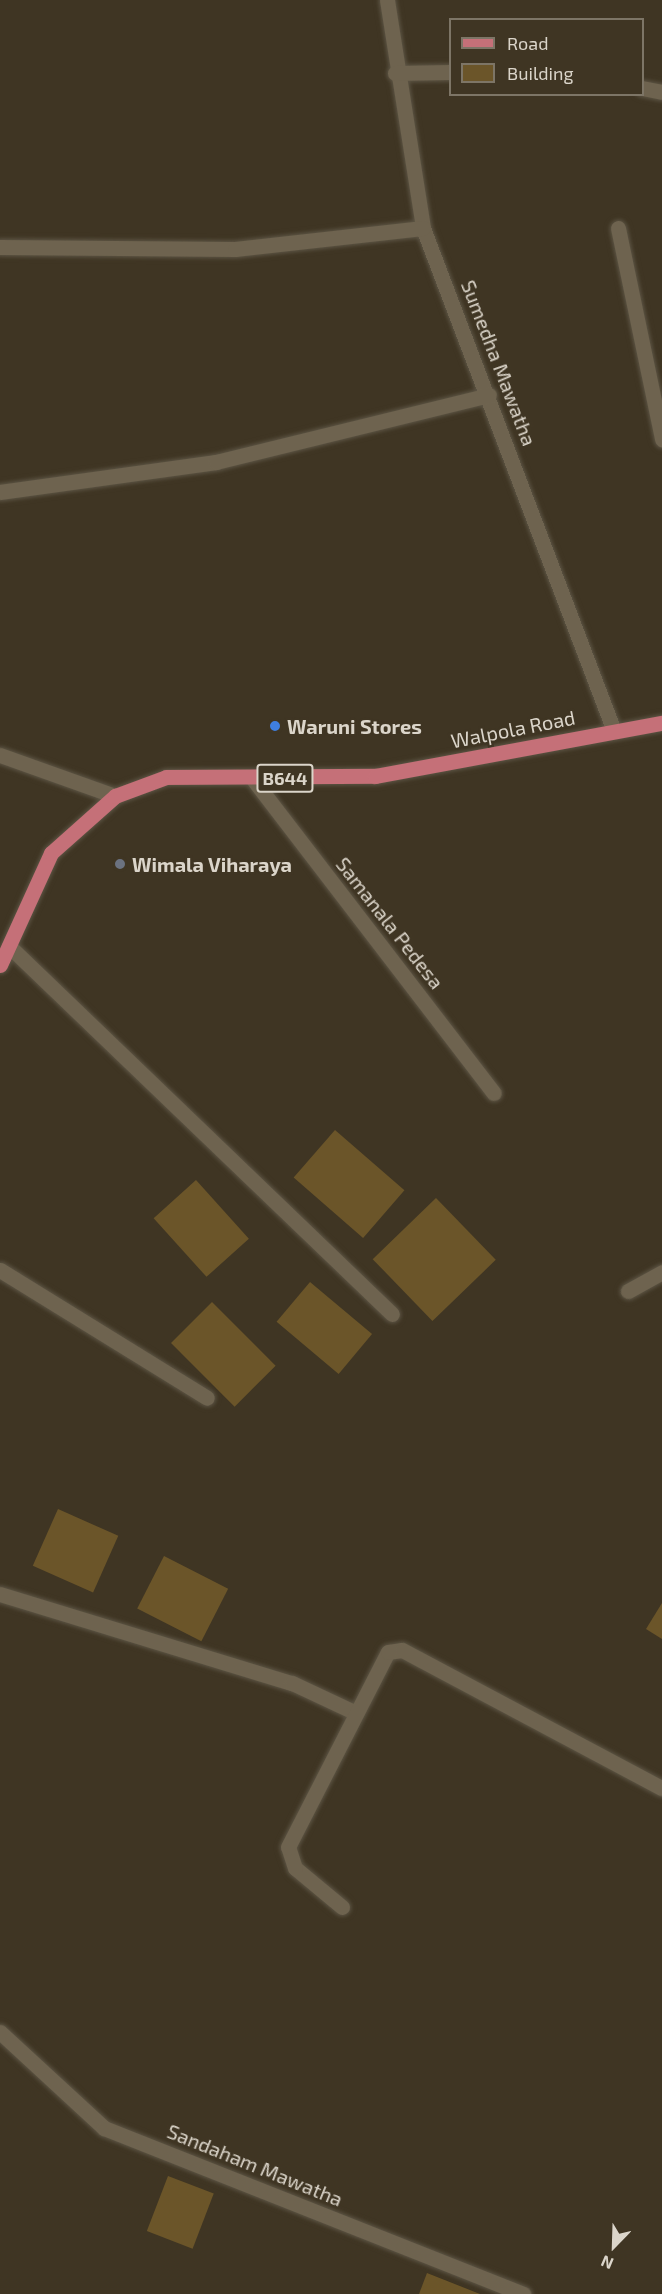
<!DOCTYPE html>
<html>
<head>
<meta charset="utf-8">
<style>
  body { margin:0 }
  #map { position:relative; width:662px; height:2294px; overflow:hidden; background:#3f3523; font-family:"Exo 2",sans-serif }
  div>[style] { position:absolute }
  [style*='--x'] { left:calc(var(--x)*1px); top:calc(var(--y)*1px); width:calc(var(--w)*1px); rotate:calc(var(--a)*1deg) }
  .building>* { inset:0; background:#6b5529; transform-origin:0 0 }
  .roads { filter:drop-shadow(0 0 2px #5c5444) drop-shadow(0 0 2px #5c5444) }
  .street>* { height:15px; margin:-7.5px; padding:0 7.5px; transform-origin:7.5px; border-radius:7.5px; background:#6e634f }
  .primary>* { height:15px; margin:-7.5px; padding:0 7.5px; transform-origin:7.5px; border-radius:7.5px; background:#c57078 }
  .dots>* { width:16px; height:16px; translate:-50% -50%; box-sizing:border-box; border:3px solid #3f3523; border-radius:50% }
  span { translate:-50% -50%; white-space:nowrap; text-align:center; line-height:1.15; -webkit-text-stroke:4.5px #3f3523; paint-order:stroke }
  .shield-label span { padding:2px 4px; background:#3f3523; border:2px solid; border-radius:4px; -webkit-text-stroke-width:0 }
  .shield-label { font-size:18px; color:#dbd5ca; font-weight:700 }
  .street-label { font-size:20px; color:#dbd5ca }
  .poi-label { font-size:20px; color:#dbd5ca; font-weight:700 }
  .left { translate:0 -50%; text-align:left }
  .legend { position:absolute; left:449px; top:18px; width:195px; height:78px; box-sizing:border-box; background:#3f3523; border:2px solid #7d7566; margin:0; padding:8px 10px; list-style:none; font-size:18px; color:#dbd5ca }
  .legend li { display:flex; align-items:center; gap:12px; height:30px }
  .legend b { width:30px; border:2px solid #7d7566 }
  .north { position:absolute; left:584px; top:2216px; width:60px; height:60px; -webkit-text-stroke:4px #3f3523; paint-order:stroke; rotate:203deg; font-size:16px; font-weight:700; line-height:24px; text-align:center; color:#dbd5ca }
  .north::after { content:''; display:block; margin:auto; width:21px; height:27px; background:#dbd5ca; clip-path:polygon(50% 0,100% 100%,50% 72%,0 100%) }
</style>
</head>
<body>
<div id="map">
  <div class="building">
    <i style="left:335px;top:1130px;width:92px;height:63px;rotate:41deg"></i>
    <i style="left:196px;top:1180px;width:79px;height:57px;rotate:48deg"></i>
    <i style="left:436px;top:1198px;width:86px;height:88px;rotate:46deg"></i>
    <i style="left:310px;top:1282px;width:81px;height:52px;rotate:40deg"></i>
    <i style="left:212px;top:1302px;width:90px;height:58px;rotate:45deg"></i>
    <i style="left:58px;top:1509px;width:66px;height:62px;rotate:24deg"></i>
    <i style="left:164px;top:1556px;width:72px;height:59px;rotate:27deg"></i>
    <i style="clip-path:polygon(662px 1603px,662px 1639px,646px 1629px)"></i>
    <i style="left:168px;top:2176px;width:49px;height:59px;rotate:21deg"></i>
    <i style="clip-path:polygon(427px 2273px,480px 2294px,419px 2294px)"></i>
  </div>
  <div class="roads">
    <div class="street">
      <i style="--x:387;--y:0;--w:231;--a:81"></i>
      <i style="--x:423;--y:228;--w:538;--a:69.21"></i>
      <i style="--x:395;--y:73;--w:55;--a:-1"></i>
      <i style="--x:642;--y:88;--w:20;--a:11"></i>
      <i style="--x:618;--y:228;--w:216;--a:78.2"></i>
      <i style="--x:0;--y:247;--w:235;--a:0.5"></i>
      <i style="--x:235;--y:249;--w:189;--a:-6.4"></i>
      <i style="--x:0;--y:492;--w:218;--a:-7.9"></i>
      <i style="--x:216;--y:462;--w:281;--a:-13.8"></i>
      <i style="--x:0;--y:755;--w:122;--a:19.6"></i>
      <i style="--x:252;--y:778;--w:397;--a:52.5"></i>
      <i style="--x:9;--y:946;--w:531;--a:43.86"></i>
      <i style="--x:0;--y:1270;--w:243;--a:31.7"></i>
      <i style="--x:628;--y:1291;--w:39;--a:-29"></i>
      <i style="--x:0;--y:1594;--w:305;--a:17"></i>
      <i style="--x:292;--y:1683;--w:68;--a:25.1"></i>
      <i style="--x:342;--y:1907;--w:61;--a:-140.3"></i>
      <i style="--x:295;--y:1868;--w:22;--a:-108"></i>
      <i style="--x:288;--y:1847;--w:219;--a:-62.9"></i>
      <i style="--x:388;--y:1652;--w:14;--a:-8"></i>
      <i style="--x:402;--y:1650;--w:294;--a:28"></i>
      <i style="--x:0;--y:2032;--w:142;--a:42.7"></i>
      <i style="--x:104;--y:2128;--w:451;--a:21.6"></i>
    </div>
    <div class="primary">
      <i style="--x:0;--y:965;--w:123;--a:-65.5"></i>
      <i style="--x:51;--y:853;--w:86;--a:-41.7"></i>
      <i style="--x:115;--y:796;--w:54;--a:-20.4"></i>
      <i style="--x:166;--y:777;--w:209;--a:-0.3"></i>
      <i style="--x:375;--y:776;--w:292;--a:-10.5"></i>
    </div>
  </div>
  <div class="dots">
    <i style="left:275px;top:726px;background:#3f7fe0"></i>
    <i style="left:120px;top:864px;background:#6b7280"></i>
  </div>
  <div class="shield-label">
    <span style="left:285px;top:778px">B644</span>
  </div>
  <div class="street-label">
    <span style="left:499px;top:363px;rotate:69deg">Sumedha Mawatha</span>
    <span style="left:513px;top:729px;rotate:-11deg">Walpola Road</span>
    <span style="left:390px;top:923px;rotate:52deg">Samanala Pedesa</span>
    <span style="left:255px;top:2165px;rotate:22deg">Sandaham Mawatha</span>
  </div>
  <div class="poi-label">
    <span class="left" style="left:287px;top:726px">Waruni Stores</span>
    <span class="left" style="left:132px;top:864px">Wimala Viharaya</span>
  </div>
  <ul class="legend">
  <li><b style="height:8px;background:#c57078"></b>Road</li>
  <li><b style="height:16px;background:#6b5529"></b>Building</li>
  </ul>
  <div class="north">N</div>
</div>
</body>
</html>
